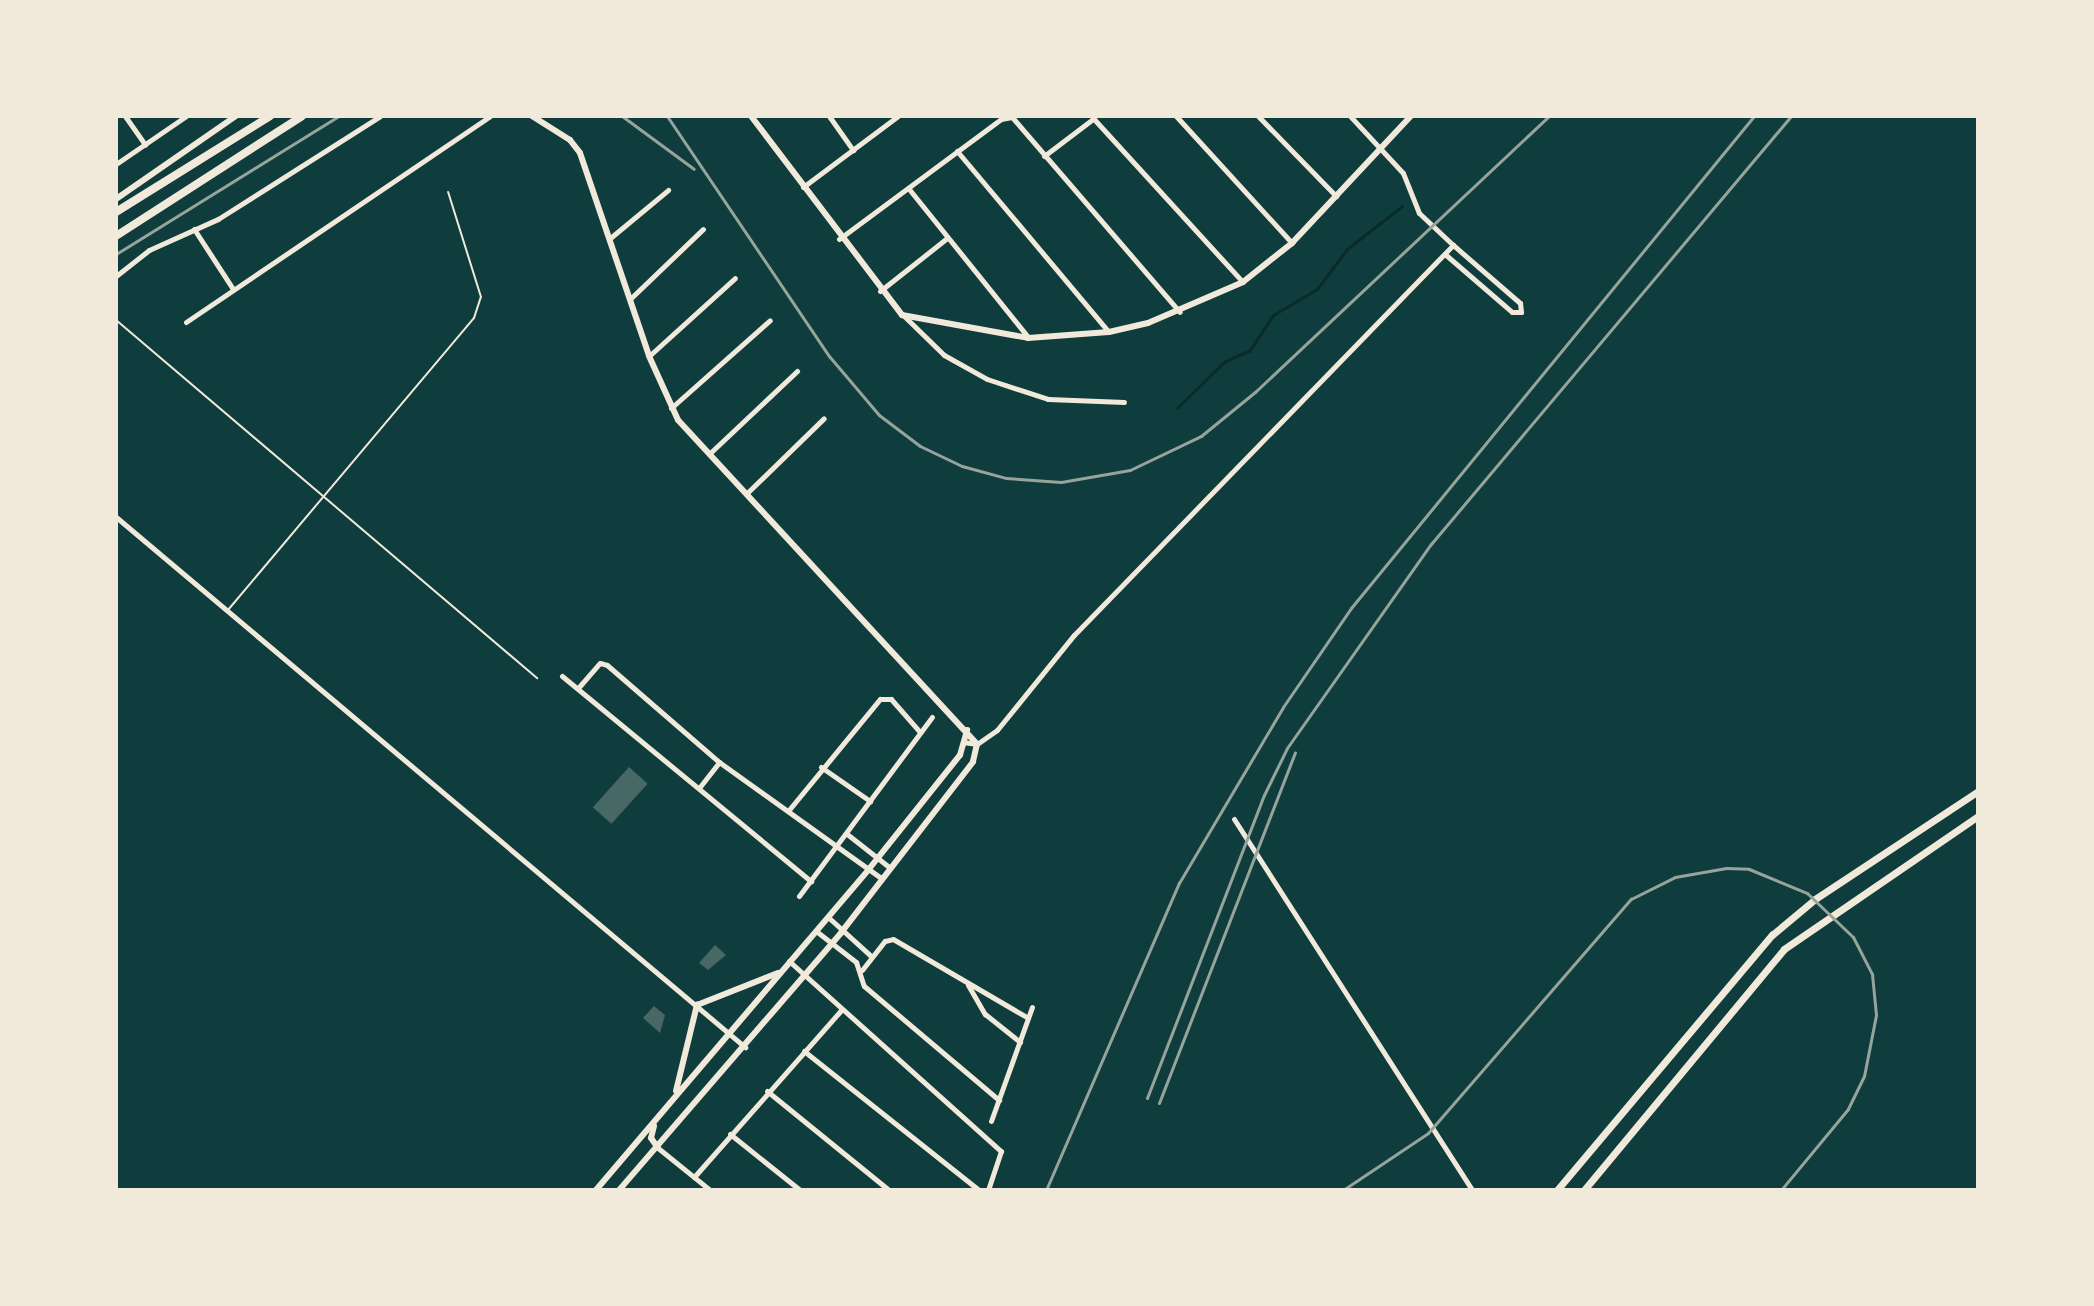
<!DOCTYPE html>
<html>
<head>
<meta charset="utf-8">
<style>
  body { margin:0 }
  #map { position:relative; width:2094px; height:1306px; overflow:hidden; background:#0f3d3e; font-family:"Open Sans",sans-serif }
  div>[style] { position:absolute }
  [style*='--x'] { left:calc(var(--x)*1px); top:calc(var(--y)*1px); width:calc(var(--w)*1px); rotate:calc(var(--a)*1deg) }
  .stream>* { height:3px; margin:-1.5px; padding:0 1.5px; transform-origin:1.5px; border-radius:1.5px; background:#0a2a2b }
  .building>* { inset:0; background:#486865; transform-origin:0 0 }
  .service>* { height:2px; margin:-1px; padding:0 1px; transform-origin:1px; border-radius:1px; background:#f1e9da }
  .minor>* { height:5px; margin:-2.5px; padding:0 2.5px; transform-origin:2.5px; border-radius:2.5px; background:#f1e9da }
  .tertiary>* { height:6px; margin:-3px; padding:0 3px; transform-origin:3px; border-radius:3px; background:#f1e9da }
  .primary>* { height:7px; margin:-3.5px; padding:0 3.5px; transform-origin:3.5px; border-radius:3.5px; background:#f1e9da }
  .trunk>* { height:8px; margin:-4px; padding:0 4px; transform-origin:4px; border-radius:4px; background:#f1e9da }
  .rail>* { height:3px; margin:-1.5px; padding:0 1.5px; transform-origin:1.5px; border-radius:1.5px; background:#97a49c }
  span { translate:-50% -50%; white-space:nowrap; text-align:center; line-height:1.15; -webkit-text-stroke:6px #f1e9da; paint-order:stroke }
  .frame { position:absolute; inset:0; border:118px solid #f1e9da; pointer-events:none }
</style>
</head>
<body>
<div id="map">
  <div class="stream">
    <i style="--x:1177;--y:408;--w:67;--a:-44.4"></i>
    <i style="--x:1225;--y:361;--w:26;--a:-23"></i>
    <i style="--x:1249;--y:351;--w:43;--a:-56.3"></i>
    <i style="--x:1273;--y:315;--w:51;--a:-30.6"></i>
    <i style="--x:1317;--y:289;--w:50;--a:-53.1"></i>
    <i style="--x:1347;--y:249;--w:70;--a:-38"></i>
  </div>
  <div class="building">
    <i style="left:629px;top:767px;width:25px;height:54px;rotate:42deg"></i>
    <i style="clip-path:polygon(715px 945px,726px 955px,708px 970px,699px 963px)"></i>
    <i style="clip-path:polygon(654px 1006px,665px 1015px,660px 1033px,643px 1018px)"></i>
  </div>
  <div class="service">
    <i style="--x:116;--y:320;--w:553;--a:40.38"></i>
    <i style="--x:228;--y:610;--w:382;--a:-49.9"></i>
    <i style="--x:474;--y:318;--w:22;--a:-72"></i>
    <i style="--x:481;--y:297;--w:110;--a:-107.4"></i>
  </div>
  <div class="minor">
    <i style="--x:125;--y:116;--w:35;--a:55"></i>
    <i style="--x:829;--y:116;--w:42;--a:54.8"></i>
    <i style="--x:1176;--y:116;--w:172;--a:47.6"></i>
    <i style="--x:1258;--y:116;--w:112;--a:45.7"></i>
    <i style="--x:1093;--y:118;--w:222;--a:47.6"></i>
    <i style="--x:957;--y:151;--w:235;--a:50"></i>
    <i style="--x:1044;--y:156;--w:63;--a:-37.2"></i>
    <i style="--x:116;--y:164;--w:85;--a:-34.4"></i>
    <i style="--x:803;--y:187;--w:119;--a:-36.8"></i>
    <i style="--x:909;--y:189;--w:190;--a:51.2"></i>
    <i style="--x:194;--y:229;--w:72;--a:57"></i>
    <i style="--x:609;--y:239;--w:77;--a:-39.7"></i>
    <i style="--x:839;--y:239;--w:202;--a:-36.5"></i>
    <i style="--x:1001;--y:119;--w:11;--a:-10"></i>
    <i style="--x:1012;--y:117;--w:257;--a:49.3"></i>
    <i style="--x:1446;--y:255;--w:87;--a:40.8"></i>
    <i style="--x:1512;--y:312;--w:9;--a:0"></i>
    <i style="--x:1521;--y:312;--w:9;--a:-96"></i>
    <i style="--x:1520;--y:303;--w:89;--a:-139.1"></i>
    <i style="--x:116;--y:276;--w:42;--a:-38.2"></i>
    <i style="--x:149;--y:250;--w:76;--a:-24.2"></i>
    <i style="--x:218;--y:219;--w:192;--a:-32.4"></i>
    <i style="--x:880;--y:291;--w:85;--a:-38.3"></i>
    <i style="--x:630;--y:299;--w:101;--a:-43.8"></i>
    <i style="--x:903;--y:315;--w:57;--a:44.3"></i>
    <i style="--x:944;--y:355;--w:49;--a:29.2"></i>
    <i style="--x:987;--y:379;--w:64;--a:18.2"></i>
    <i style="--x:1048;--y:399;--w:76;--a:2.3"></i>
    <i style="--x:186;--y:322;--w:367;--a:-34.1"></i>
    <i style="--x:649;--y:356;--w:116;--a:-42.2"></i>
    <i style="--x:671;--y:408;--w:132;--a:-41.6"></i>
    <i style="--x:709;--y:454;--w:121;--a:-43.3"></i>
    <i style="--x:747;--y:493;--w:107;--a:-44.2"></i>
    <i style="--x:116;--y:517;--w:823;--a:40.12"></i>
    <i style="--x:562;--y:676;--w:323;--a:39.5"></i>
    <i style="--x:578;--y:688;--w:33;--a:-49"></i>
    <i style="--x:600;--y:663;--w:7;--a:16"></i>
    <i style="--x:607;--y:665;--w:148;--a:40.9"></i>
    <i style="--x:719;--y:762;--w:199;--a:35.6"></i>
    <i style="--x:963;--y:742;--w:14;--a:8"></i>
    <i style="--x:977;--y:744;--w:24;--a:-35"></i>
    <i style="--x:997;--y:730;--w:122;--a:-51"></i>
    <i style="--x:1074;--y:635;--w:544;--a:-45.82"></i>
    <i style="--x:1453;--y:245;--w:47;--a:-136.7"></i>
    <i style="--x:1419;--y:213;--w:43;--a:-111.8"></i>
    <i style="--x:1403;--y:173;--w:78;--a:-132.9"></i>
    <i style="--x:821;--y:767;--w:60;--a:34.8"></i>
    <i style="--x:699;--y:788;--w:33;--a:-52"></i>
    <i style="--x:788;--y:811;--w:145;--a:-50.6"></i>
    <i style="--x:880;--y:699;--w:11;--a:0"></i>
    <i style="--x:891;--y:699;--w:44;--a:48.7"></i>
    <i style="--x:1234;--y:819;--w:441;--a:57.3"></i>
    <i style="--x:847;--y:834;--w:53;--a:38.2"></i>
    <i style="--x:799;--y:896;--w:223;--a:-53.4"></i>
    <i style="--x:828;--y:917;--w:59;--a:42.3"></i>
    <i style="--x:816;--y:931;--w:51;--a:37.8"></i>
    <i style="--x:856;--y:962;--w:25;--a:72"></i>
    <i style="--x:864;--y:986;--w:177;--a:40.2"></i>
    <i style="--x:789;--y:961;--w:285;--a:41.9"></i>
    <i style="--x:1001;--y:1151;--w:41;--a:108.4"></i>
    <i style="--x:862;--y:970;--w:37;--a:-52"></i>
    <i style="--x:885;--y:941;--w:8;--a:-14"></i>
    <i style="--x:893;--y:939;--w:156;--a:30.3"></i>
    <i style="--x:968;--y:985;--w:34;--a:60"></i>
    <i style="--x:985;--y:1014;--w:45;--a:38.7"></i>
    <i style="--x:804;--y:1051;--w:223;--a:38.5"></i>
    <i style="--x:767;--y:1091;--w:157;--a:39.1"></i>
    <i style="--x:991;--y:1121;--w:121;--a:-70.2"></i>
    <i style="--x:730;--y:1134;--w:90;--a:38.7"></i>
    <i style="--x:658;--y:1148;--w:67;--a:38.9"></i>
    <i style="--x:694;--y:1177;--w:222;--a:-48.6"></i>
  </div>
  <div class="tertiary">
    <i style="--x:532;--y:116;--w:45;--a:32.3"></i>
    <i style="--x:570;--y:140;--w:16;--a:52"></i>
    <i style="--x:580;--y:153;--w:214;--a:71.2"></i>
    <i style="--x:649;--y:356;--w:70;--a:65.6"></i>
    <i style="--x:678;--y:420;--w:441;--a:47.3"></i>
    <i style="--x:977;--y:744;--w:18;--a:103"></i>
    <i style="--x:973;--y:762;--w:216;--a:127.7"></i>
    <i style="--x:841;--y:933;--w:340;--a:130.8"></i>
    <i style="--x:751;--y:116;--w:250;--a:52.8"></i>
    <i style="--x:902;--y:315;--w:128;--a:10.3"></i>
    <i style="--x:1028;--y:338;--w:81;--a:-4.2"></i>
    <i style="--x:1109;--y:332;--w:40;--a:-13"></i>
    <i style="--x:1148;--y:323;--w:103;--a:-23.3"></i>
    <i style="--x:1243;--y:282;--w:63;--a:-38.5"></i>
    <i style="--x:1292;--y:243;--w:174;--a:-46.9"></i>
    <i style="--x:116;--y:199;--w:146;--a:-34.7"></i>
    <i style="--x:676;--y:1091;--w:89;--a:-76.3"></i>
    <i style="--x:697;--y:1005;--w:87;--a:-21.6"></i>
    <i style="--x:654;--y:1126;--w:12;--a:104"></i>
    <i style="--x:651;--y:1138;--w:12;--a:55"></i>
    <i style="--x:596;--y:1190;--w:421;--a:-49.6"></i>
    <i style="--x:869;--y:869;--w:146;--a:-51.4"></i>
    <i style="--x:960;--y:755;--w:26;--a:-74"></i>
  </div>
  <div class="primary">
    <i style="--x:1557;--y:1190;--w:334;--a:-49.9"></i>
    <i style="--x:1772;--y:935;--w:56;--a:-39.9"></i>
    <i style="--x:1815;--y:899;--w:196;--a:-33.5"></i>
    <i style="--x:1584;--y:1190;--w:313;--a:-50.3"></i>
    <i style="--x:1784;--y:949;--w:235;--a:-34.4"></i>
  </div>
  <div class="trunk">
    <i style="--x:116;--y:212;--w:181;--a:-31.9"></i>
    <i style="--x:116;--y:236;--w:221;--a:-32.8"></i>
  </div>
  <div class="rail">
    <i style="--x:622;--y:116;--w:89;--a:36.4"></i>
    <i style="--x:667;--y:116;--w:290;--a:56"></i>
    <i style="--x:829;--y:356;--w:77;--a:49.7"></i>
    <i style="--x:879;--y:415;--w:51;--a:37.1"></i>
    <i style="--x:920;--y:446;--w:47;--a:25.5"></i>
    <i style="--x:962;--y:466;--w:46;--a:15.3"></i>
    <i style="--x:1006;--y:478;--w:55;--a:4.2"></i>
    <i style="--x:1061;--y:482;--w:70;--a:-9.9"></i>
    <i style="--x:1130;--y:470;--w:79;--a:-25.6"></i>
    <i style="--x:1201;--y:436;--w:70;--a:-39.2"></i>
    <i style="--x:1255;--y:392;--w:403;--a:-43.2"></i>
    <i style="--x:116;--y:254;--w:262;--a:-31.8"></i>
    <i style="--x:1147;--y:1098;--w:325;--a:-68.9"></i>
    <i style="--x:1264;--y:795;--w:52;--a:-63.9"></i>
    <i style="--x:1287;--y:748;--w:250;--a:-54.8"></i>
    <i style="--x:1431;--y:544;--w:559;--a:-49.93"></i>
    <i style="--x:1159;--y:1103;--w:376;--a:-68.8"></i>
    <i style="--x:1046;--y:1190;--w:335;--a:-66.6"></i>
    <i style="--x:1179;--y:883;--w:204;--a:-59.4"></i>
    <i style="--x:1283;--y:707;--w:120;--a:-55.5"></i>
    <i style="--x:1351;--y:608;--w:636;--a:-50.68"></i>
    <i style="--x:1343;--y:1190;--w:102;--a:-33.8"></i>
    <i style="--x:1428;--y:1133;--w:310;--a:-49.1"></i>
    <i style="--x:1631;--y:899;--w:49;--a:-26.6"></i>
    <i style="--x:1675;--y:877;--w:52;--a:-10"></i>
    <i style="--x:1726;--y:868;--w:23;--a:2"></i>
    <i style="--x:1749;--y:869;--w:63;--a:22.5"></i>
    <i style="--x:1807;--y:893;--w:64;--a:43.7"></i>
    <i style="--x:1853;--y:937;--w:42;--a:62.8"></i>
    <i style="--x:1872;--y:974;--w:41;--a:84.4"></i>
    <i style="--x:1876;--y:1015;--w:62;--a:101.1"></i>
    <i style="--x:1864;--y:1076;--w:37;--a:116"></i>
    <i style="--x:1848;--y:1109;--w:105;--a:129.6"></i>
  </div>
  <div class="frame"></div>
</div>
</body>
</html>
